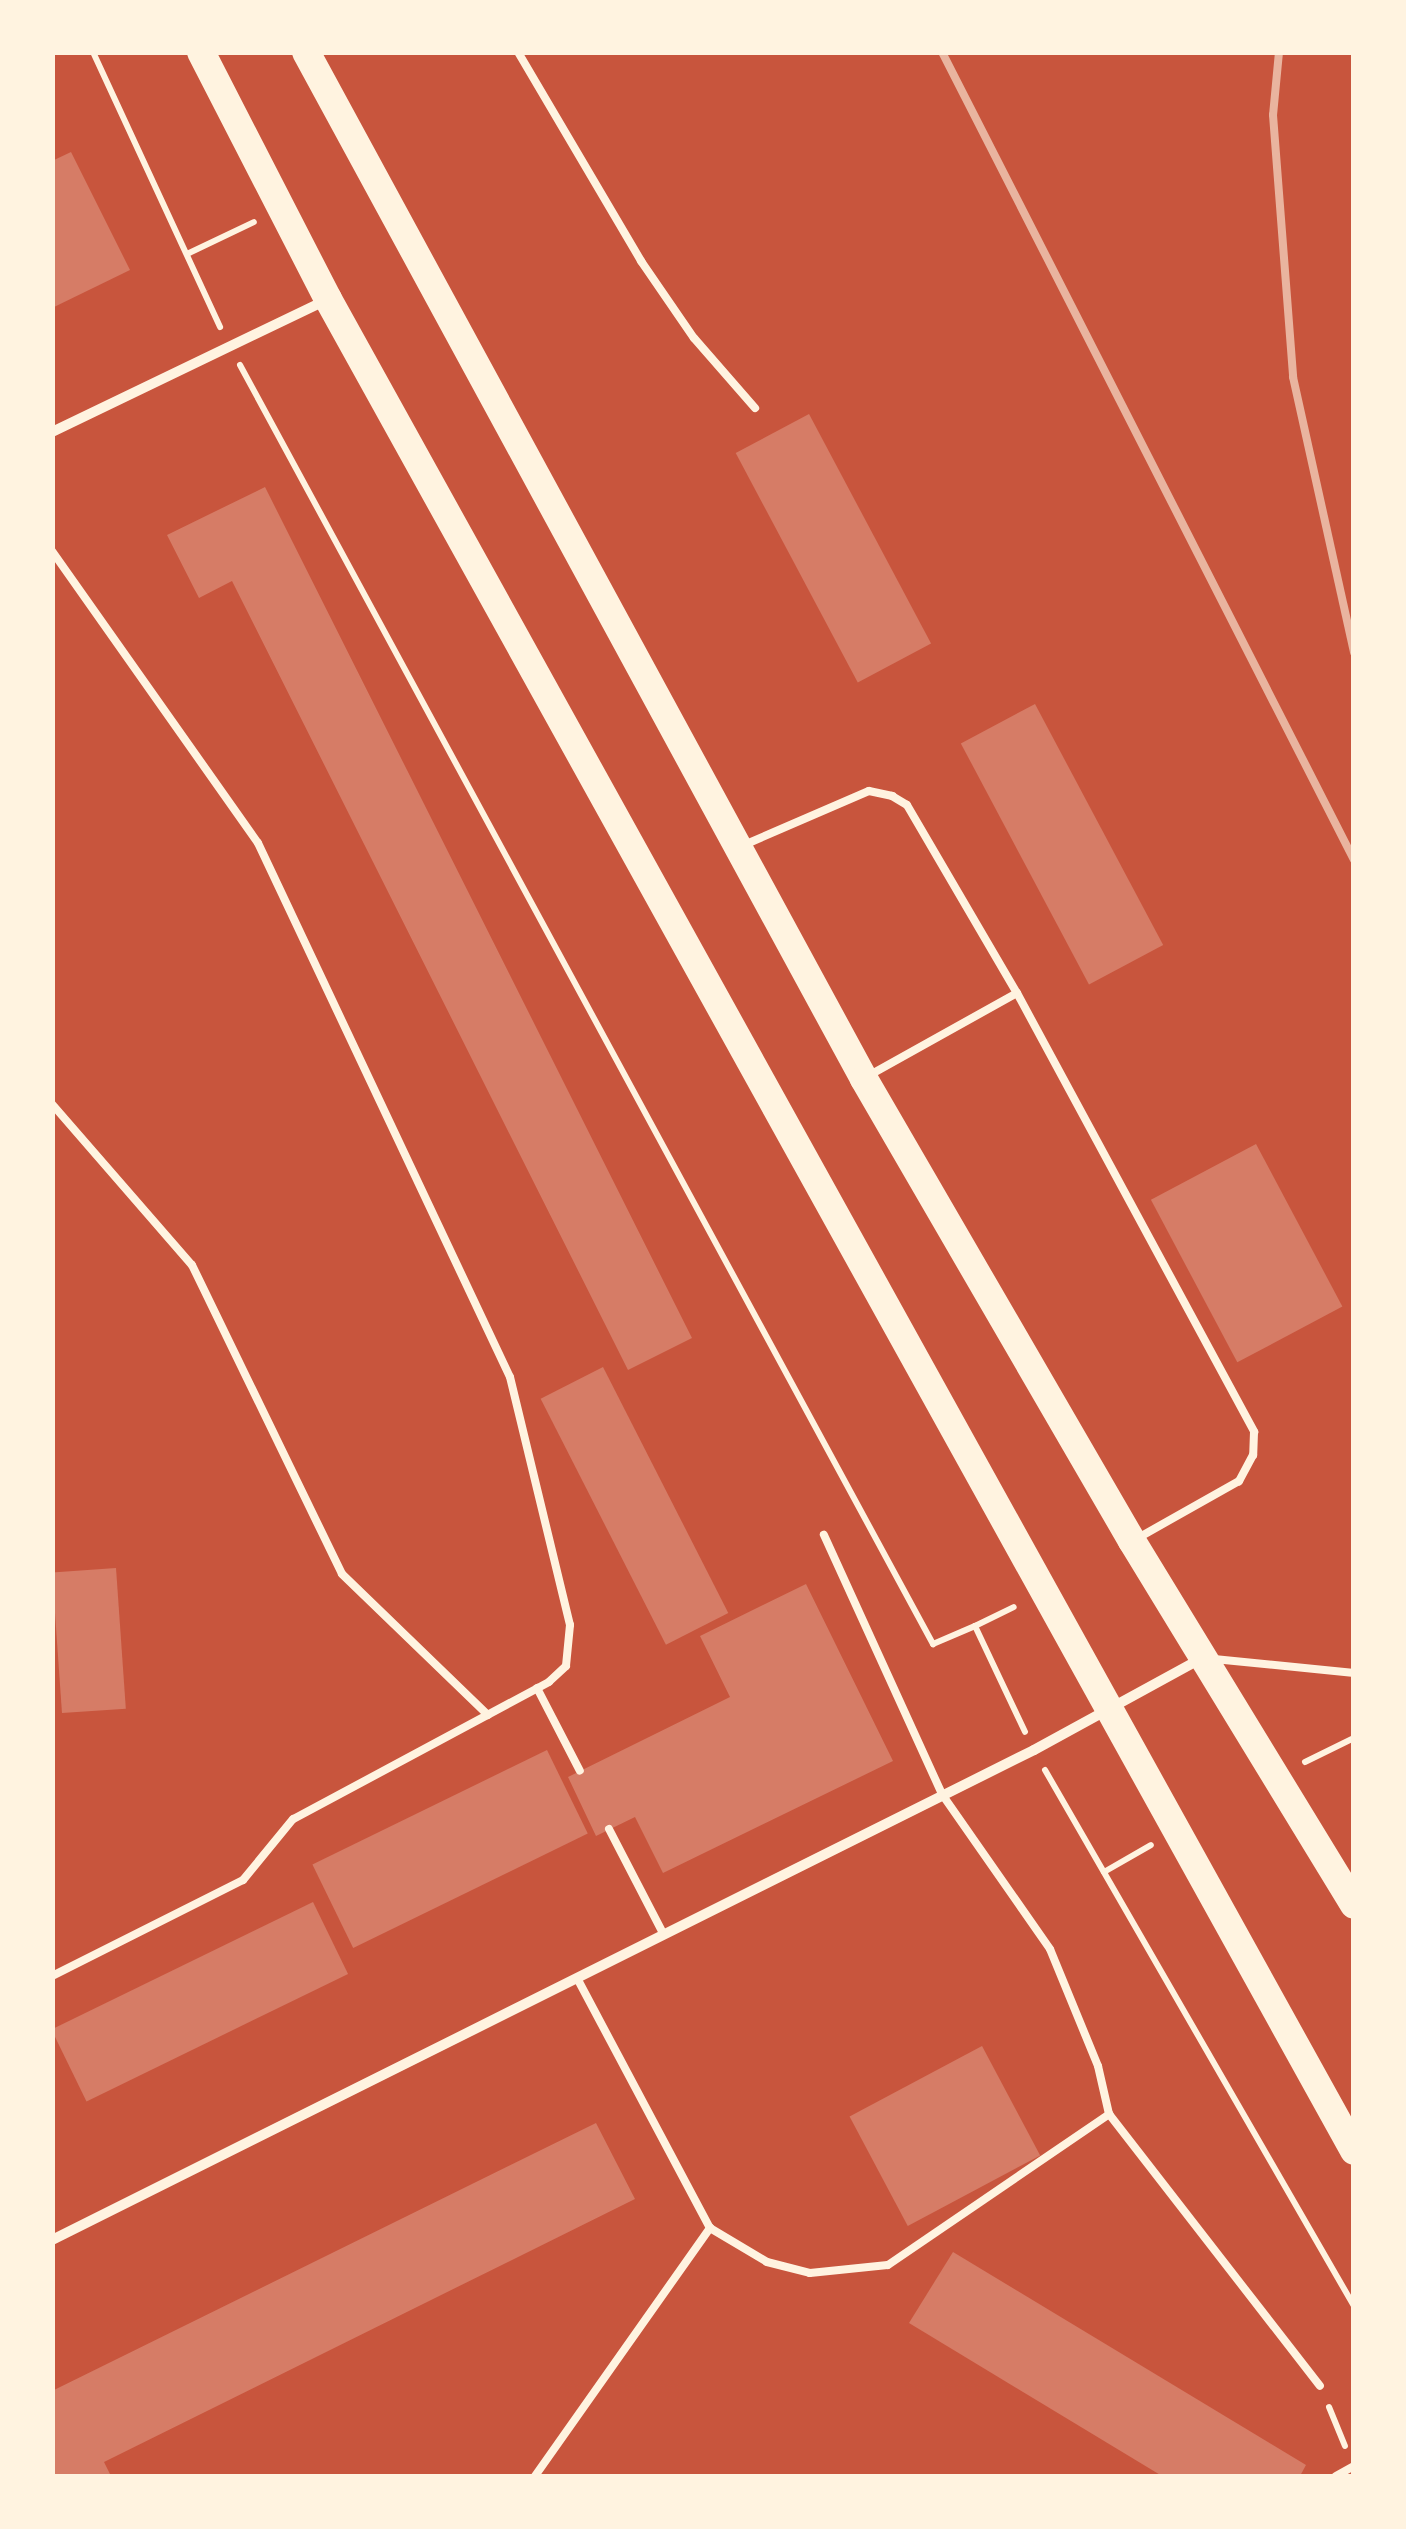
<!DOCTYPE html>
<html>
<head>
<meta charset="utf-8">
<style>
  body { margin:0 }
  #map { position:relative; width:1406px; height:2529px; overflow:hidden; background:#c8553d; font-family:Commissioner,sans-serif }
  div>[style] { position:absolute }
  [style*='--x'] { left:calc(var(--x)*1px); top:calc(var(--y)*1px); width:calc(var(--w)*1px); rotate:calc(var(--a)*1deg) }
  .building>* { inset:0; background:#d67c66; transform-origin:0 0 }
  .path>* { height:6px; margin:-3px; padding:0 3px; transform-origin:3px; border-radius:3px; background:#fff3e0 }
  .service>* { height:8px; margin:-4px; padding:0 4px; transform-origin:4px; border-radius:4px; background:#fff3e0 }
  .minor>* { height:10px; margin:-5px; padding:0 5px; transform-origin:5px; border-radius:5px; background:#fff3e0 }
  .trunk>* { height:28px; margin:-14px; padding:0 14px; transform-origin:14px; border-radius:14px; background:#fff3e0 }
  .rail>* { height:8px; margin:-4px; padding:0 4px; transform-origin:4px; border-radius:4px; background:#e9b49f }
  span { translate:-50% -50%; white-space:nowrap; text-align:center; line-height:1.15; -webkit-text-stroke:9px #fff3e0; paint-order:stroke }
  .frame { position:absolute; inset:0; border:55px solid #fff3e0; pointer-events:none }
</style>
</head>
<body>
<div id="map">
  <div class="building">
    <i style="clip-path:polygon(71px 152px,130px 270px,52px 308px,52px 161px)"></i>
    <i style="left:809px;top:414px;width:260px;height:83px;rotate:62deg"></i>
    <i style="clip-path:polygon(265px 487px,692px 1338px,628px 1370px,232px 581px,199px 598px,167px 535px)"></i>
    <i style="left:1035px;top:704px;width:273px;height:84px;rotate:62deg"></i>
    <i style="left:1256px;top:1144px;width:184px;height:119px;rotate:62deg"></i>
    <i style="left:603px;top:1367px;width:276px;height:70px;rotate:63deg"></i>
    <i style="left:116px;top:1568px;width:141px;height:64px;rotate:86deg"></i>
    <i style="clip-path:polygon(806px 1584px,893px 1761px,663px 1873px,635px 1817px,596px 1836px,568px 1777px,730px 1697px,700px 1636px)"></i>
    <i style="left:547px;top:1750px;width:93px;height:261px;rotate:64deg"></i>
    <i style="left:313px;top:1902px;width:80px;height:291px;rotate:64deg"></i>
    <i style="left:982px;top:2046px;width:124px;height:150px;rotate:62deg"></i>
    <i style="clip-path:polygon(596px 2123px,635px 2199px,104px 2462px,111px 2476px,52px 2476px,52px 2391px)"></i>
    <i style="clip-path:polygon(953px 2252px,1306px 2465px,1300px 2476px,1162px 2476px,909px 2323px)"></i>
  </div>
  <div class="path">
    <i style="--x:93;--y:52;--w:303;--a:65.2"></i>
    <i style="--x:187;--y:254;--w:74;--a:-25.5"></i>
    <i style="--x:240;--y:365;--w:1455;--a:61.55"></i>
    <i style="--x:933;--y:1644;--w:46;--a:-23.2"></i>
    <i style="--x:975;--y:1626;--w:117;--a:64.7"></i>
    <i style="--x:975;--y:1626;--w:43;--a:-26"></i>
    <i style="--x:1305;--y:1762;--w:55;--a:-26.1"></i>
    <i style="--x:1045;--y:1770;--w:619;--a:60.04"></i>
    <i style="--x:1104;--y:1872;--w:54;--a:-29.9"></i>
    <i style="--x:1329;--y:2407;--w:42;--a:67.7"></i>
  </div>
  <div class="service">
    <i style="--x:518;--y:52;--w:243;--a:59.5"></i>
    <i style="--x:641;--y:261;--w:93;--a:55.5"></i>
    <i style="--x:694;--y:338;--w:93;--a:48.9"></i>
    <i style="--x:52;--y:551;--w:357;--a:54.8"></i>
    <i style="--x:258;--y:843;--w:590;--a:64.74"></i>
    <i style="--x:510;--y:1377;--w:255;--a:76.4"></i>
    <i style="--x:570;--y:1625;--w:41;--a:95.6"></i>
    <i style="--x:566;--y:1666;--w:23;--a:137"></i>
    <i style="--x:549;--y:1682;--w:290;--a:151.8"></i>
    <i style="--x:293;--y:1819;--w:79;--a:129.3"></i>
    <i style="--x:243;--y:1880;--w:214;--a:153.3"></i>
    <i style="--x:744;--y:845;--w:136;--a:-23.4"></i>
    <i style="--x:869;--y:791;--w:24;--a:12"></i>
    <i style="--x:892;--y:796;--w:17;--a:31"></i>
    <i style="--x:907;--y:805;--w:218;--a:59.7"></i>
    <i style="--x:1017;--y:993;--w:171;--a:150.9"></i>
    <i style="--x:1017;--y:993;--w:499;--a:61.6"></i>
    <i style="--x:1254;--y:1432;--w:23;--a:92"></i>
    <i style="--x:1253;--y:1455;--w:30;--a:118"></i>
    <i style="--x:1239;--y:1481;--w:118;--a:150.6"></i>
    <i style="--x:52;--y:1104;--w:213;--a:49"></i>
    <i style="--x:192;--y:1265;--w:343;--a:64.1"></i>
    <i style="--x:342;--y:1574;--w:203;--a:44"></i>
    <i style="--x:1214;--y:1659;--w:141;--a:5.7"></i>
    <i style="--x:537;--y:1688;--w:93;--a:62.6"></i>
    <i style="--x:609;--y:1829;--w:117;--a:62.6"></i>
    <i style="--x:577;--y:1978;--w:283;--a:62"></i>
    <i style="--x:710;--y:2228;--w:66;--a:30.8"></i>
    <i style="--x:767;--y:2262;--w:44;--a:14.3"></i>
    <i style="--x:810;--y:2273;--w:78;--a:-5.9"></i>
    <i style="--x:888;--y:2265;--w:268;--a:-34.3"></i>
    <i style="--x:1109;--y:2114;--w:49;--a:-102.9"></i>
    <i style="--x:1098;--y:2066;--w:126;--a:-112.3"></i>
    <i style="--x:1050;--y:1949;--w:189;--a:-124.9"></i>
    <i style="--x:942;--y:1794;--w:285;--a:-114.5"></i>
    <i style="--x:1109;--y:2114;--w:344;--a:52.2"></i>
    <i style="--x:535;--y:2476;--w:304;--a:-54.8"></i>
    <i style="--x:1336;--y:2476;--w:21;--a:-29"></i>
  </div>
  <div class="minor">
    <i style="--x:52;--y:432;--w:304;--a:-25.7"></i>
    <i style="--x:52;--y:2240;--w:1097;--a:-26.52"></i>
    <i style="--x:1034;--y:1750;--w:192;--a:-28.7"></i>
  </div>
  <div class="trunk">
    <i style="--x:201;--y:52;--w:278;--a:62.8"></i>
    <i style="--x:328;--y:299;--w:2117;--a:61.01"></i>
    <i style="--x:306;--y:52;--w:1169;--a:61.48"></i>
    <i style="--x:864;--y:1079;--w:534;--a:59.88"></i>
    <i style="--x:1132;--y:1541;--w:426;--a:58.6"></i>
  </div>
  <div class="rail">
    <i style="--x:942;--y:52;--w:907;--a:62.98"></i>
    <i style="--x:1279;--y:52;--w:63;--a:95.4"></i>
    <i style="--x:1273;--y:115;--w:263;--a:85.6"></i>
    <i style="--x:1293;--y:377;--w:282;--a:77.5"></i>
  </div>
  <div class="frame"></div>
</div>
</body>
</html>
